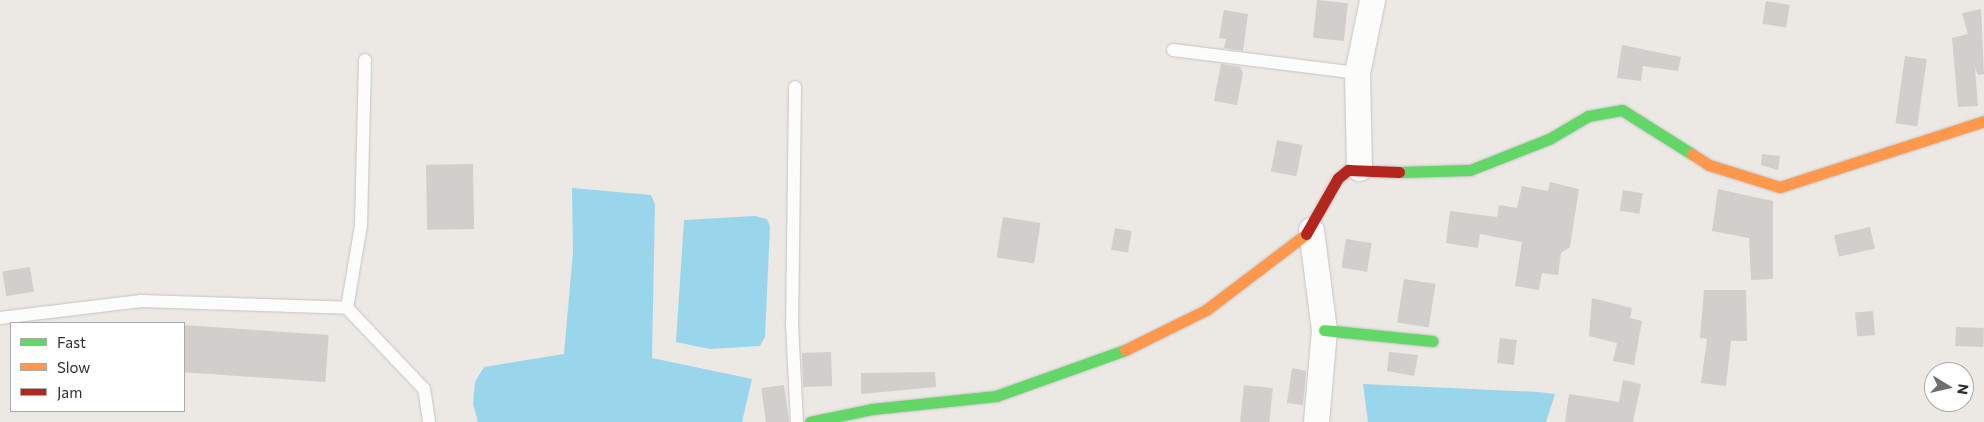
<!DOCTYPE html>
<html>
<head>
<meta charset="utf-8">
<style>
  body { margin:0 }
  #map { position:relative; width:1984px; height:422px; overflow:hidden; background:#ece8e4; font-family:Commissioner,sans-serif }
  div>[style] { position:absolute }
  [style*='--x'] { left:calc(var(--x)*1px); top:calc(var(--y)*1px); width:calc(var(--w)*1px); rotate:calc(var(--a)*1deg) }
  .water>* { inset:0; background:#99d6ec }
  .building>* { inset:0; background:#d1cecb; transform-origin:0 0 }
  .roads { filter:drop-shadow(0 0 1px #c5c4c5) drop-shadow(0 0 1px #c5c4c5) }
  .lane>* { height:12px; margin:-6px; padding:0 6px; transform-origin:6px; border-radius:6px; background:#fcfcfb }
  .street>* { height:25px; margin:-12.5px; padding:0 12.5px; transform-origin:12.5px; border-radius:12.5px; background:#fcfcfb }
  .fast>* { height:11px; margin:-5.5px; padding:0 5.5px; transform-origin:5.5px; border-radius:5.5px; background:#63d668 }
  .slow>* { height:11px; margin:-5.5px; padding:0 5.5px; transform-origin:5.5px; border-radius:5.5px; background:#ff974d }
  .jam>* { height:11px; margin:-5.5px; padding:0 5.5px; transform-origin:5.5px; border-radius:5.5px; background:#b3261e }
  span { translate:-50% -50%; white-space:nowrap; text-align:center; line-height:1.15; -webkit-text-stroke:4.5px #fff; paint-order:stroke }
  .legend { position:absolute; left:10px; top:322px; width:175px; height:90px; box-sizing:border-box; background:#fff; border:1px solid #ababab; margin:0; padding:6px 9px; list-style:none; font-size:15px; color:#2e2e2e }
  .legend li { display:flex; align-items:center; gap:10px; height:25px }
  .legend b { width:25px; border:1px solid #ababab }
  .north { position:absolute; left:1924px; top:362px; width:50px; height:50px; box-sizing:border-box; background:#fff; border:1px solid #ababab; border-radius:50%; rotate:99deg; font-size:14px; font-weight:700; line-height:20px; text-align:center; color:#2e2e2e }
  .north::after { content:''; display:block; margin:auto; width:18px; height:22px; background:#706f6e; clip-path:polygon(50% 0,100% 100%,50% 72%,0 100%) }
</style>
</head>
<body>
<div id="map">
  <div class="water">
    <i style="clip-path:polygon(572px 188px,651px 195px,655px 204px,652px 358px,752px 379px,742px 422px,478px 422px,473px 404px,475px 382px,484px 367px,564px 354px,573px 252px)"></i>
    <i style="clip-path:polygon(755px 216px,767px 219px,770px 227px,765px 337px,760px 346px,710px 349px,676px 342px,684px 220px)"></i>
    <i style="clip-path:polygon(1363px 384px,1538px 392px,1555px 394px,1546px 422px,1368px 422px)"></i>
  </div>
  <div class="building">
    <i style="left:1317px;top:0;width:31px;height:38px;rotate:6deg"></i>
    <i style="left:1766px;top:1px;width:24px;height:23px;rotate:9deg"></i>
    <i style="clip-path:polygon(1981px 9px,1984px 74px,1978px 75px,1975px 68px,1978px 106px,1958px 107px,1952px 38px,1968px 34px,1962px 13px)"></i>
    <i style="clip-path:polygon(1224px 10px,1248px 14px,1243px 51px,1224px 48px,1226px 39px,1219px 38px)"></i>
    <i style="clip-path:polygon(1622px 45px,1681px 57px,1678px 71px,1643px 66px,1641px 81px,1617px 78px)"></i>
    <i style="left:1905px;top:56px;width:22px;height:68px;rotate:8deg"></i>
    <i style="clip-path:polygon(1221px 64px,1240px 67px,1243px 73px,1237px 105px,1214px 101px)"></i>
    <i style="left:1277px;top:140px;width:26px;height:32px;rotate:11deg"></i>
    <i style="clip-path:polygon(1762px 154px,1780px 156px,1778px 170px,1761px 165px)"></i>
    <i style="left:473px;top:164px;width:65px;height:47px;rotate:89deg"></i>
    <i style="clip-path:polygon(1550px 182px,1579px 189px,1570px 247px,1561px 253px,1558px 275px,1542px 273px,1539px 290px,1515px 286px,1522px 242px,1480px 234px,1478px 248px,1446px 243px,1450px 211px,1497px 217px,1499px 205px,1517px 208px,1522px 186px,1548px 191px)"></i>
    <i style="clip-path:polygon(1718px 189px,1773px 201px,1773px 279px,1751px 280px,1749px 238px,1712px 231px)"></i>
    <i style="left:1623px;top:190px;width:20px;height:21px;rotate:9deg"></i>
    <i style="left:1003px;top:217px;width:38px;height:41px;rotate:9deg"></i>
    <i style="left:1870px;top:227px;width:22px;height:37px;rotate:77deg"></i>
    <i style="left:1115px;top:228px;width:17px;height:22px;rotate:10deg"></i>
    <i style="left:1346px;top:239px;width:26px;height:29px;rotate:9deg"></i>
    <i style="left:30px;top:267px;width:25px;height:28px;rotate:81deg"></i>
    <i style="left:1404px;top:279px;width:32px;height:44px;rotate:9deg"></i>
    <i style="clip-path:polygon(1704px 290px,1746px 290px,1747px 341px,1731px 341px,1726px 386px,1701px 383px,1707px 339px,1700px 338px)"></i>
    <i style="clip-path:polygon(1592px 298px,1632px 308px,1630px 318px,1642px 321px,1634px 365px,1613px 361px,1617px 343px,1589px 336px)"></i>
    <i style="left:1873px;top:311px;width:24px;height:18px;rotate:85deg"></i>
    <i style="left:184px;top:325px;width:145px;height:47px;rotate:4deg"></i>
    <i style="left:1956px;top:327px;width:28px;height:19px;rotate:2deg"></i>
    <i style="left:1500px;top:338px;width:17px;height:25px;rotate:7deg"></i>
    <i style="left:831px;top:352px;width:34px;height:29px;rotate:88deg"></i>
    <i style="clip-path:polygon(1389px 352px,1418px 355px,1414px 376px,1387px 371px)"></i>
    <i style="clip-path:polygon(1292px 368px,1306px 371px,1303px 405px,1287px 403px)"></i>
    <i style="clip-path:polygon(935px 372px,936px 387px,861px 394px,861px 373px)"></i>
    <i style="clip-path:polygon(1623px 380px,1641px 384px,1633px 422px,1565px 422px,1569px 394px,1619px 402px)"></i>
    <i style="left:784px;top:385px;width:37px;height:23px;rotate:82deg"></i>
    <i style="left:1244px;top:385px;width:29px;height:37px;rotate:6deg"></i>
  </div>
  <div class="roads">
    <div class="lane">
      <i style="--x:1173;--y:50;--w:185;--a:7.1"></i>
      <i style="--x:795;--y:87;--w:237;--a:90.7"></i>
      <i style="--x:792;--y:324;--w:98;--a:87.1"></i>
      <i style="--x:347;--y:308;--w:84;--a:-80.4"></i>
      <i style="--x:361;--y:225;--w:165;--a:-88.6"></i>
      <i style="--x:0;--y:318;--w:142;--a:-6.9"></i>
      <i style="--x:141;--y:301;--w:206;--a:1.9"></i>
      <i style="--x:347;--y:308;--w:112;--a:46.5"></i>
      <i style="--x:424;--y:389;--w:33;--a:81"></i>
    </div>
    <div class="street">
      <i style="--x:1359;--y:168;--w:95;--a:-91.2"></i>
      <i style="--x:1357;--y:73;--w:75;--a:-78.4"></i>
      <i style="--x:1311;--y:230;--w:101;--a:82.6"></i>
      <i style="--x:1324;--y:330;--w:92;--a:95"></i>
    </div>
    <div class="fast">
      <i style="--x:1399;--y:172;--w:71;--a:-1.6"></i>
      <i style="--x:1470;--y:170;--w:85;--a:-21.4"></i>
      <i style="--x:1549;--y:139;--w:45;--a:-30.5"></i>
      <i style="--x:1588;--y:116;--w:35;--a:-10"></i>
      <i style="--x:1622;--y:110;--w:83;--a:32.2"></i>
      <i style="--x:1324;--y:330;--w:109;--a:5.8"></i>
      <i style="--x:810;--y:422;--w:63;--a:-11.8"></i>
      <i style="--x:872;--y:409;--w:125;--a:-6"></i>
      <i style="--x:996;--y:396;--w:137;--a:-19.6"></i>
    </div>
    <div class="slow">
      <i style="--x:1692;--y:154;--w:20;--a:33"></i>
      <i style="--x:1709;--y:165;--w:74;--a:17.2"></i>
      <i style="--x:1780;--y:187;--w:214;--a:-17.9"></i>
      <i style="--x:1125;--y:350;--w:90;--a:-26.3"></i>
      <i style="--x:1206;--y:310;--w:126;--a:-37.2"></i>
    </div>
    <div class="jam">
      <i style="--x:1306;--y:234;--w:64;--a:-60.3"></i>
      <i style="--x:1338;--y:178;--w:13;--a:-39"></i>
      <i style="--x:1348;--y:170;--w:51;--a:2.2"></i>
    </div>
  </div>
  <ul class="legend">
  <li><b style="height:6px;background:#63d668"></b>Fast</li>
  <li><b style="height:6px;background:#ff974d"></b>Slow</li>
  <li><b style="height:6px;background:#b3261e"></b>Jam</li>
  </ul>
  <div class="north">N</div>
</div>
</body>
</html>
